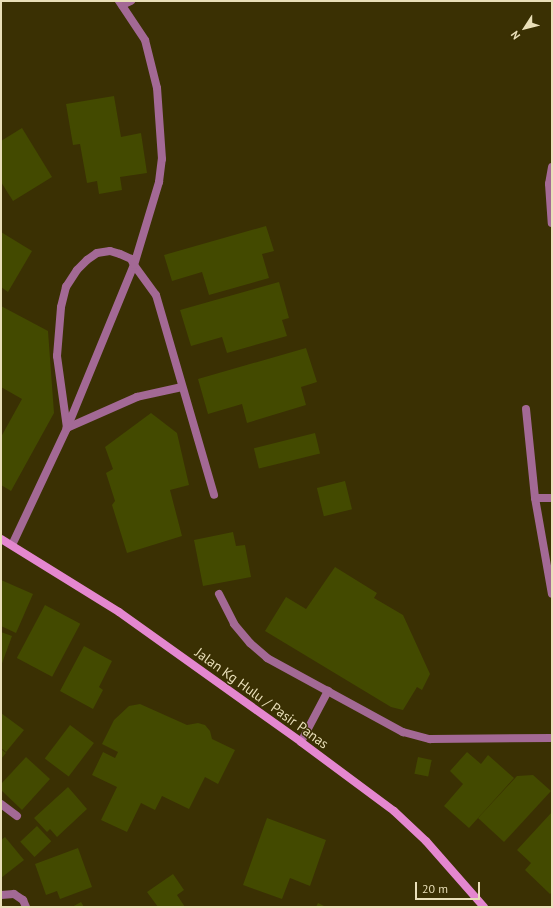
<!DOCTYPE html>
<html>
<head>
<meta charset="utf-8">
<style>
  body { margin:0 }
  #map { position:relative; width:553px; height:908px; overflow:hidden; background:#3a3003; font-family:"PT Sans",sans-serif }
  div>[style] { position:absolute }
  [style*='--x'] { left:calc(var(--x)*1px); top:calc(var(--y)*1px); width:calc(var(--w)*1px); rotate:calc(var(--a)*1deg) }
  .building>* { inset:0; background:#434a00; transform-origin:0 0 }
  .lane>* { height:8px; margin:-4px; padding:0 4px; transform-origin:4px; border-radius:4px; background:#a36995 }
  .street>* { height:8px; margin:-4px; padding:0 4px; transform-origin:4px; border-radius:4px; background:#a36995 }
  .secondary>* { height:8px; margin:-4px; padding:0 4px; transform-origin:4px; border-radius:4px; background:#e487cf }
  span { translate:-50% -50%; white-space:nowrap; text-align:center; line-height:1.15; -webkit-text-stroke:3px #3a3003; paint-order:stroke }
  .street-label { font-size:14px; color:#e9dfb9 }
  .frame { position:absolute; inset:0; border:2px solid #e9dfb9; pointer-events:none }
  .north { position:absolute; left:505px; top:8px; width:40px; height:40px; -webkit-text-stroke:3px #3a3003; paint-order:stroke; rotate:234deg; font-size:11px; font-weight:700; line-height:16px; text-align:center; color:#e9dfb9 }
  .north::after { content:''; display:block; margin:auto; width:14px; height:18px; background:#e9dfb9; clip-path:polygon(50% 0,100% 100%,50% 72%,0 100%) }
  .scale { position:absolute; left:415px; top:882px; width:65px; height:18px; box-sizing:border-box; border:2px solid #e9dfb9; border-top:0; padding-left:5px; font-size:12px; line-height:14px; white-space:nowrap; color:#e9dfb9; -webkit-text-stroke:3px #3a3003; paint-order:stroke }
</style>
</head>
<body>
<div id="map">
  <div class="building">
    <i style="clip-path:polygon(114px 96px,121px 137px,141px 133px,147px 173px,120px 177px,122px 190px,99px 194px,97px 181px,87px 183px,80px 144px,73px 145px,66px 104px)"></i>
    <i style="clip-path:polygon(22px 128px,52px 177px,13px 201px,1px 182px,1px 141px)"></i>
    <i style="clip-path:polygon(266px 226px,274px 251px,262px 254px,269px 278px,209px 295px,202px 272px,172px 281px,164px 255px)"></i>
    <i style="clip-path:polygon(1px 232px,32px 251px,8px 292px,1px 287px)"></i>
    <i style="clip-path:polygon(279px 282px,289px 318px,282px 320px,287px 336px,227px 353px,222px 337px,191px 346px,180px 310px)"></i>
    <i style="clip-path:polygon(1px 306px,48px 331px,54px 413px,11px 491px,1px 485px,1px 437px,22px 399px,1px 387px)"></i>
    <i style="clip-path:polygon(306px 348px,317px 382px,301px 387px,306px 405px,247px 423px,242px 404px,208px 414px,198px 379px)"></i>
    <i style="clip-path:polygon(151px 413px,177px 433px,189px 485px,170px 490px,182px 536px,127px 553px,112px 505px,115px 501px,106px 473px,113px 469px,105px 447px)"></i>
    <i style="left:315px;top:433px;width:21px;height:63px;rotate:76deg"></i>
    <i style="left:345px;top:481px;width:29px;height:29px;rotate:76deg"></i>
    <i style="clip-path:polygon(233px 532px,236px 546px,245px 545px,251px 577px,203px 586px,194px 540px)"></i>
    <i style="clip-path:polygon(335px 567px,377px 593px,374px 598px,403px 615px,430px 674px,422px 690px,417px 687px,403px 710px,391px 707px,265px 631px,286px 597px,306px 609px)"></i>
    <i style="clip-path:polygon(1px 580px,33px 594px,16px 633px,1px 626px)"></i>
    <i style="left:45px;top:605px;width:40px;height:60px;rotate:28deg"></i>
    <i style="clip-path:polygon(1px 632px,12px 636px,1px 666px)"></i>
    <i style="clip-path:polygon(84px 646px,112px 661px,99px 687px,103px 690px,93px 709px,60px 691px)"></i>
    <i style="clip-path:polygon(140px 704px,187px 725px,198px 723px,205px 725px,210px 731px,212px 739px,235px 750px,218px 784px,205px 777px,189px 809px,162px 796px,155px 810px,141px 803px,127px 832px,101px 820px,117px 787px,92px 775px,103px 752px,115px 758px,118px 752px,102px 744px,114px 720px,129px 706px)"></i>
    <i style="clip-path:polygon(1px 713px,24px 730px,6px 752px,1px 748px)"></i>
    <i style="left:70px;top:725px;width:30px;height:42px;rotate:37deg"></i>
    <i style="clip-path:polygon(1px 749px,6px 753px,1px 759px)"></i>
    <i style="clip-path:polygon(467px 752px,481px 764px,488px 755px,514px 778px,469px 828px,444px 806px,463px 784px,450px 771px)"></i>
    <i style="clip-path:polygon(26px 757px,50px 779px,22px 810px,1px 790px,1px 784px)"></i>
    <i style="left:418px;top:757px;width:14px;height:17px;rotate:12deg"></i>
    <i style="clip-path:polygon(533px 775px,551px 791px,504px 842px,478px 818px,517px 776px)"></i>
    <i style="clip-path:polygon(68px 787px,87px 809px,57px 837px,50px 829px,47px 832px,34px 818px)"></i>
    <i style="clip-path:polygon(552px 812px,552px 892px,550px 894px,525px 870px,531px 863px,517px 850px)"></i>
    <i style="clip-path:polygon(267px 818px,326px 840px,310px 886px,290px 878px,282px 899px,243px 885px)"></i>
    <i style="left:37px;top:826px;width:21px;height:23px;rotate:47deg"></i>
    <i style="clip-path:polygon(5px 837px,24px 860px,1px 878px,1px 840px)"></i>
    <i style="clip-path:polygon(78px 848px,92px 887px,60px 899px,57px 891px,46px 895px,35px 864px)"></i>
    <i style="clip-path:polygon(173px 874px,184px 890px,177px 895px,185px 907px,158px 907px,147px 892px)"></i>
    <i style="clip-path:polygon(81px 902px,84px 907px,72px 907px)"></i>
    <i style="clip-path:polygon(318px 903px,326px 907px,316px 907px)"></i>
  </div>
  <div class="lane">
    <i style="--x:122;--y:5;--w:10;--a:-24"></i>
    <i style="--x:552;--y:167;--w:17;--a:100"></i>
    <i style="--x:549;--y:184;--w:39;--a:86"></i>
  </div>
  <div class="street">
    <i style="--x:182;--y:387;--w:46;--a:167.5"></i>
    <i style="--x:137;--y:397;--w:77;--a:156.1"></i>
    <i style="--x:67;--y:428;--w:73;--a:-97.9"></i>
    <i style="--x:57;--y:356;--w:49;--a:-85.3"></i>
    <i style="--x:61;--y:307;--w:21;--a:-76"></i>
    <i style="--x:66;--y:287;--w:20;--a:-57"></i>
    <i style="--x:77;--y:270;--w:14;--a:-45"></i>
    <i style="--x:87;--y:260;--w:12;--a:-35"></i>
    <i style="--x:97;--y:253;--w:13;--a:-9"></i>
    <i style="--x:110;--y:251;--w:10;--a:17"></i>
    <i style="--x:120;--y:254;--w:12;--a:24"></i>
    <i style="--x:131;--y:259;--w:7;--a:63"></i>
    <i style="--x:134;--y:265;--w:37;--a:54"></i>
    <i style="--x:156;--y:295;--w:208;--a:73.8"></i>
    <i style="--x:526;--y:409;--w:89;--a:84.2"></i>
    <i style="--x:535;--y:498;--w:97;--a:80"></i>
    <i style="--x:535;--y:498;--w:17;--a:0"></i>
    <i style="--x:12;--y:545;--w:129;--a:-64.8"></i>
    <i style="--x:67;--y:428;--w:176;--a:-67.7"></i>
    <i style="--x:134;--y:265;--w:87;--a:-73.2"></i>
    <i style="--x:159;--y:182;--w:23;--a:-83"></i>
    <i style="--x:162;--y:159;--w:71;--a:-94"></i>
    <i style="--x:157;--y:88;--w:49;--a:-104"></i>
    <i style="--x:145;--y:40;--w:47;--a:-123.7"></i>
    <i style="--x:219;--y:594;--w:34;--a:63"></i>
    <i style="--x:234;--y:624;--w:25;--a:50"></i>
    <i style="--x:250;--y:643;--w:23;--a:41"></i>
    <i style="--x:267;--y:658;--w:155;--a:28.6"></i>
    <i style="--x:403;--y:732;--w:28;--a:15"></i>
    <i style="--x:430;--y:739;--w:122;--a:-0.5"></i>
    <i style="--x:301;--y:742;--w:58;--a:-62.1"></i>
    <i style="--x:1;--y:804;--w:20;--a:37"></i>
    <i style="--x:1;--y:895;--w:13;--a:-4"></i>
    <i style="--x:14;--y:894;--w:11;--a:34"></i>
    <i style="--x:23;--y:900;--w:8;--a:67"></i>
  </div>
  <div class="secondary">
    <i style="--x:1;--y:539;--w:139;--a:31.7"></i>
    <i style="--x:119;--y:612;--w:224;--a:35.5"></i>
    <i style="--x:301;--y:742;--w:116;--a:36.6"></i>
    <i style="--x:394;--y:811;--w:44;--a:43.2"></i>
    <i style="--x:426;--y:841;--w:88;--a:48.7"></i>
  </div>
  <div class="street-label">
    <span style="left:262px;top:698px;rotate:36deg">Jalan Kg Hulu / Pasir Panas</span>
  </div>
  <div class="frame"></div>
  <div class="north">N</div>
  <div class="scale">20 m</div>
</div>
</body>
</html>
